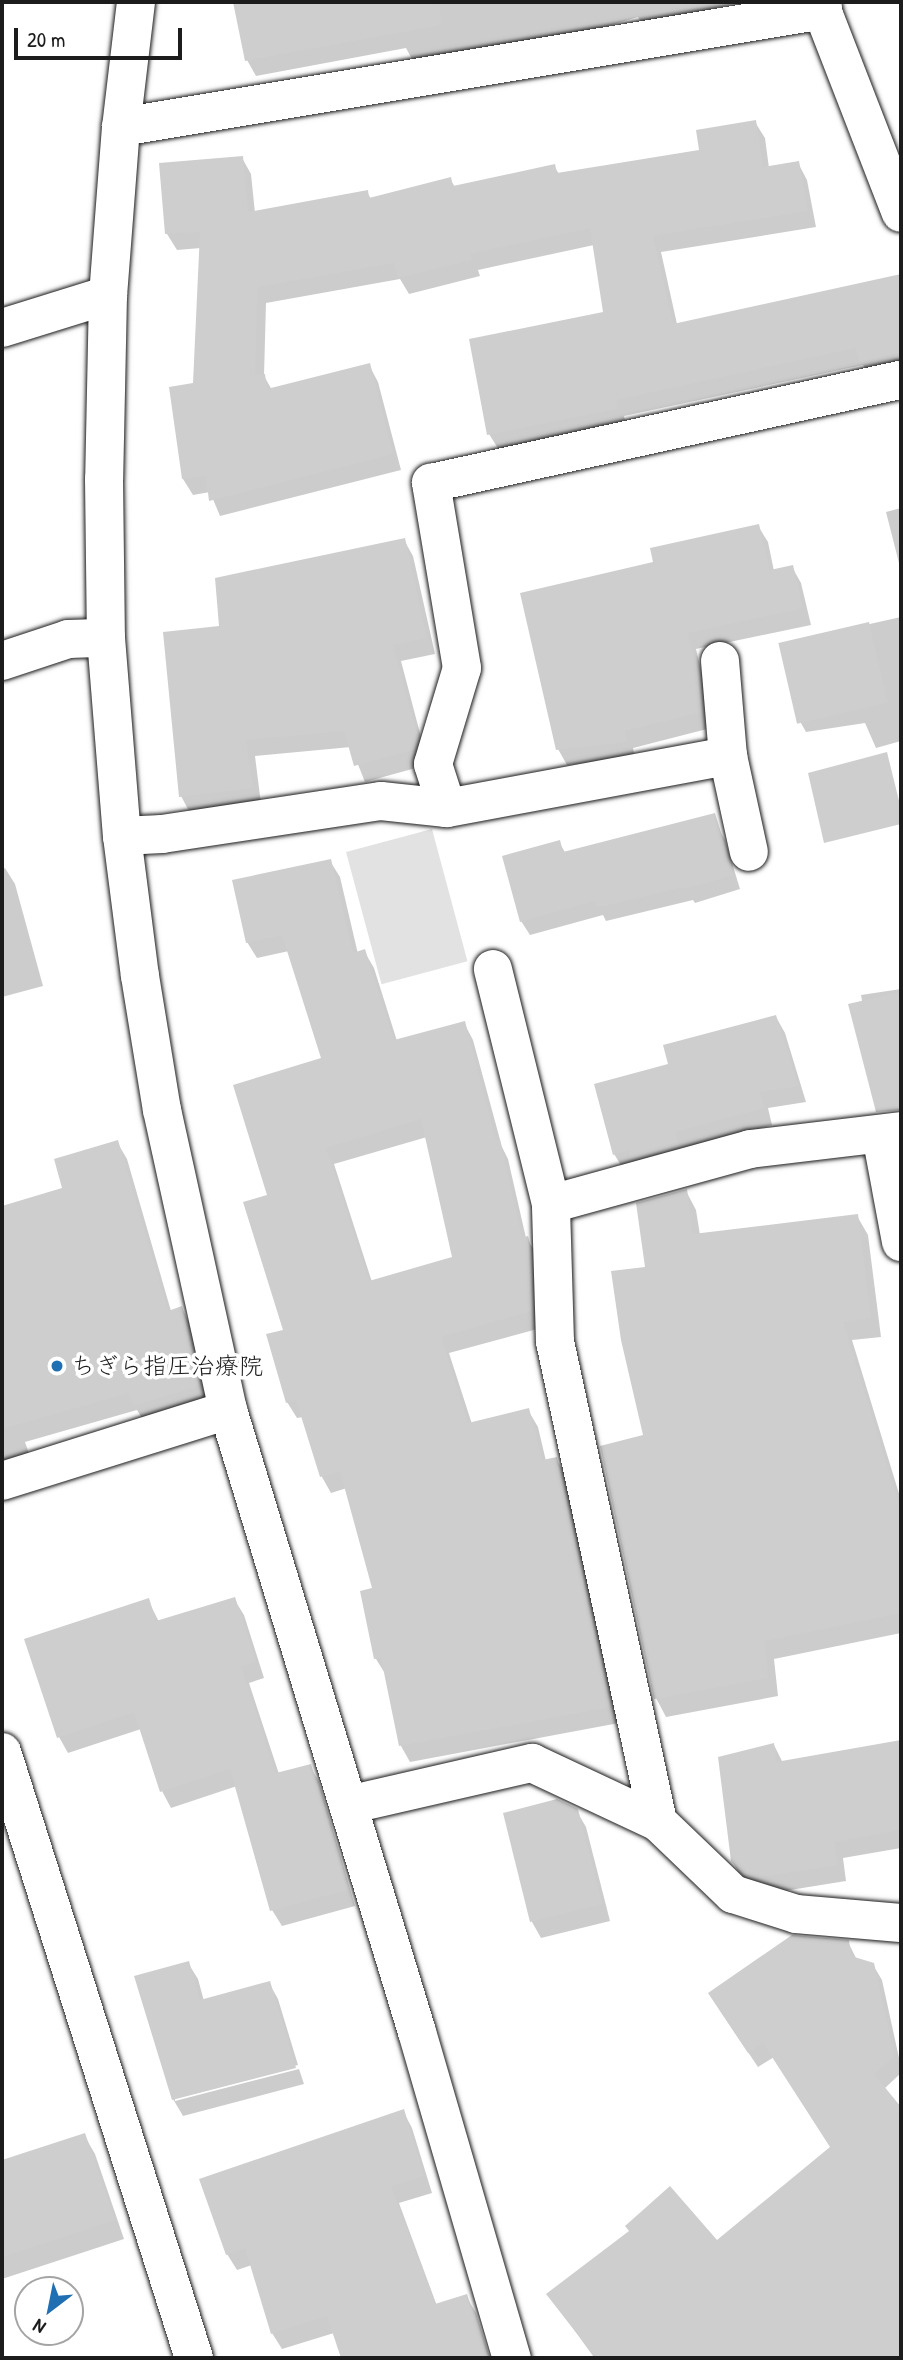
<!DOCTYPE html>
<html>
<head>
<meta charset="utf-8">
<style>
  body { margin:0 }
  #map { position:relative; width:903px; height:2360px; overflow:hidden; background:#fff; font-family:"Patrick Hand","Klee One",sans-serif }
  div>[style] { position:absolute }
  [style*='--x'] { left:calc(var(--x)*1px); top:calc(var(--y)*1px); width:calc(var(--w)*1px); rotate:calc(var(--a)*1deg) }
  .green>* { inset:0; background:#e2e2e2; transform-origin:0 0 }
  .shadow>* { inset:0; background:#0003 }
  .building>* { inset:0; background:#cecece; transform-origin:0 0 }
  .roads { filter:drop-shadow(0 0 2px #1c1c1c) drop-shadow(0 0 2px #1c1c1c) }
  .minor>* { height:38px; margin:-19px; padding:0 19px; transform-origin:19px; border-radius:19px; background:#fff }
  .dots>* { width:19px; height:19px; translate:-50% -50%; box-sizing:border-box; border:4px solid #fff; border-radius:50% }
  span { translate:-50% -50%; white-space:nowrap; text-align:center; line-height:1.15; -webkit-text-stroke:7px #fff; paint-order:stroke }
  .poi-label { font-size:24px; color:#1c1c1c }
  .left { translate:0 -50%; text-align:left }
  .frame { position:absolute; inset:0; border:4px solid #1c1c1c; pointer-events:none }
  .north { position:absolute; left:14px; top:2276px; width:70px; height:70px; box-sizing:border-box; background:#fff; border:2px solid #a4a4a4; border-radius:50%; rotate:212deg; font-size:19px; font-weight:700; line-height:28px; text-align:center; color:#1c1c1c }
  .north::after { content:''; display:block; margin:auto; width:24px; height:32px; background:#1f6fb2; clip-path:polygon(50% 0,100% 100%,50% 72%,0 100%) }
  .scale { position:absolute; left:14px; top:28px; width:168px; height:32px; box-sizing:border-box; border:4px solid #1c1c1c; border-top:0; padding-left:9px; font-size:21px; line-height:24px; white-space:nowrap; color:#1c1c1c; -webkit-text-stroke:5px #fff; paint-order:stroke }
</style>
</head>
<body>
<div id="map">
  <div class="green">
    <i style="left:432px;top:829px;width:137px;height:89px;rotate:75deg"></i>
  </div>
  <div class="shadow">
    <i style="clip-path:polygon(236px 2px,741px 2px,707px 10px,708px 16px,646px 31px,638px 17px,554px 42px,413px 61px,406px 48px,256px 76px,247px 60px)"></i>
    <i style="clip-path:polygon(755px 122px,765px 138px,769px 168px,798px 163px,807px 180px,816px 227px,661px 252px,677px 324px,901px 275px,901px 371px,871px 379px,863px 365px,624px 416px,626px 425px,499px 450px,489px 434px,605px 314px,594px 245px,478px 270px,480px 276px,409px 294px,400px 279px,266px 303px,264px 376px,272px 390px,369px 365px,378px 382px,401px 470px,220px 516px,210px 492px,193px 495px,183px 479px,195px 385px,201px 248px,177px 250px,167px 234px,161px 165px,242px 158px,251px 174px,255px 213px,367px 192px,371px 199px,450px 179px,455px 187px,554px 166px,559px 174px,701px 151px)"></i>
    <i style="clip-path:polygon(901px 508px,901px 571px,886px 512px)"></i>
    <i style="clip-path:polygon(758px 526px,768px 542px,774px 571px,792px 567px,801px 583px,811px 625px,696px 649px,708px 699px,711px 728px,633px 748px,635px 758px,567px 765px,558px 749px,655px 564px)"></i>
    <i style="clip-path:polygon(404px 540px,413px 556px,435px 654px,401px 661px,426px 756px,423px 766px,365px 782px,351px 747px,255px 756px,261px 804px,190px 813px,181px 796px)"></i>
    <i style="clip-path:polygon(901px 617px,901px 741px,876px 748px,865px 723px,806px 732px,797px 716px,780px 644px)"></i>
    <i style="clip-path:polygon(717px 826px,725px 840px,740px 889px,695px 903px,693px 900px,606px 921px,603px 915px,530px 935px,521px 921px,559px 842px,566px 854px)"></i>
    <i style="clip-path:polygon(evenodd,330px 861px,340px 877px,358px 954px,364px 951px,374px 968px,397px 1041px,464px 1023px,473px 1040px,502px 1147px,508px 1159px,526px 1238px,537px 1254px,541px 1328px,449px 1353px,472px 1424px,528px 1410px,538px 1427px,546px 1461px,556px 1459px,566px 1475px,619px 1723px,410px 1762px,401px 1746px,386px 1675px,376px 1659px,374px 1590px,347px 1488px,331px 1493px,322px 1477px,303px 1417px,297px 1418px,287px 1402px,285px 1331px,269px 1196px,323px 1060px,289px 951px,257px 958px,247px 942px,330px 861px,427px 1137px,454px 1259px,372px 1282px,334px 1164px,427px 1137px)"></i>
    <i style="clip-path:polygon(5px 868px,15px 884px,43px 986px,2px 997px,2px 869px)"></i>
    <i style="clip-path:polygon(901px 989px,901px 1088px,878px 1092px,861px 995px)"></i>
    <i style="clip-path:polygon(776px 1017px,785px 1033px,806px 1102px,768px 1108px,772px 1125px,684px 1149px,624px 1170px,614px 1154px)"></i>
    <i style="clip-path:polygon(117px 1142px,127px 1159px,171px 1311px,182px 1308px,191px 1326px,209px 1404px,145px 1423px,137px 1410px,25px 1442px,32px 1462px,2px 1471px,2px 1208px,64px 1189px)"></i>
    <i style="clip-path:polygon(686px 1191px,696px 1210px,700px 1235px,857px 1216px,868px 1235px,881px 1337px,852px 1340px,901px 1500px,901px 1633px,774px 1659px,778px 1696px,666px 1717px,656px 1698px,645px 1436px,647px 1268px)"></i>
    <i style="clip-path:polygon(234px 1599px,244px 1615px,264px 1678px,249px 1683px,279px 1774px,310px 1766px,319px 1782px,355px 1906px,282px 1926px,272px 1910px,237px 1786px,171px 1808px,162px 1791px,141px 1729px,68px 1753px,59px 1737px,148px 1600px,159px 1622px)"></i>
    <i style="clip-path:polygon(901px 1742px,901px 1848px,843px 1858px,846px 1881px,765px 1894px,742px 1878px,732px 1861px,774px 1745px,783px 1763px)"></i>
    <i style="clip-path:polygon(576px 1810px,586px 1827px,610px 1921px,541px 1938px,532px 1922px,505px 1814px)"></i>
    <i style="clip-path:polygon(848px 1942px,857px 1960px,873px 1965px,882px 1980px,901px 2067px,901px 2073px,884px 2089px,901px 2110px,901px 2358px,590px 2358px,593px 2356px,549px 2295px,717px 2242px,832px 2148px,774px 2057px,758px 2067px,719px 2009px)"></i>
    <i style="clip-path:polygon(188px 1963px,198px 1979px,204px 2001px,269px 1983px,278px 1999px,298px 2065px,175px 2097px,175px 2101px,299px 2069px,304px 2084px,183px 2116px,173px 2099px)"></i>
    <i style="clip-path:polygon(403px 2111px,412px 2128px,432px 2193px,399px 2203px,437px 2306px,466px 2296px,476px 2313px,490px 2358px,343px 2358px,334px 2333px,282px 2349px,272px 2333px,252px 2265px,237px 2270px,227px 2254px)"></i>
    <i style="clip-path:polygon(84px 2135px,95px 2154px,124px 2239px,2px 2279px,2px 2162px)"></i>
  </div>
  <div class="building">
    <i style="clip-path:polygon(233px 2px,439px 2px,441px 25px,245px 61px)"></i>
    <i style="clip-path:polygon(756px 120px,763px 167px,799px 161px,808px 211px,653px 236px,673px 324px,901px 274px,901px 352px,860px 363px,856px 348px,616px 400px,617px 409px,487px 435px,469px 339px,603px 312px,590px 228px,470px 254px,472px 260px,398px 278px,394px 263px,258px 287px,255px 375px,265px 374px,267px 389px,370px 363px,393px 454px,209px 501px,206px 476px,182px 479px,169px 387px,193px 383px,200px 232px,165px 234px,159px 163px,243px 156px,248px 212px,368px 190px,369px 198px,451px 177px,453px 186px,555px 164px,557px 173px,699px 150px,696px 130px)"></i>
    <i style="clip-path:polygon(759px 524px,770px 570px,793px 565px,803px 608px,688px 633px,700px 681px,702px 712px,625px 731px,627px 742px,556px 750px,520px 593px,653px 562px,650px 548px)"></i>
    <i style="clip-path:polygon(405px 538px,427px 638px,393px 645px,418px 738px,414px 750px,354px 766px,344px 731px,246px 740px,253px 788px,179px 797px,163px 632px,219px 626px,215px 578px)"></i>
    <i style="left:869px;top:622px;width:83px;height:93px;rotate:77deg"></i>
    <i style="clip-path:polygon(887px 752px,901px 809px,901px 824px,824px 843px,808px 773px)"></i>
    <i style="clip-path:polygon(715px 813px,734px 875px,685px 889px,684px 887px,596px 908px,595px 901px,520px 922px,502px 856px,560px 840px,563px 852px)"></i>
    <i style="clip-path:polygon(evenodd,331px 859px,353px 953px,365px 949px,394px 1040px,465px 1021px,496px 1141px,500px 1140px,522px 1238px,528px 1236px,530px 1244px,532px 1311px,441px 1337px,468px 1423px,529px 1408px,542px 1460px,557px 1457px,611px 1707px,399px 1746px,381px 1658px,374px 1659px,360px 1591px,372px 1588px,340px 1471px,320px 1477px,296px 1400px,286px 1403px,266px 1334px,283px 1330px,243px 1202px,267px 1195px,233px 1085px,321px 1058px,282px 935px,246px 943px,232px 880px,331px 859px,421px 1119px,452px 1257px,369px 1281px,326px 1148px,421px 1119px)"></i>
    <i style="clip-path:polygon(901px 992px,901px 1110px,876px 1112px,848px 1004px)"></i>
    <i style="clip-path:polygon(776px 1015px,798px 1086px,760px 1092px,764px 1108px,676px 1132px,679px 1146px,630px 1159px,629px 1150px,613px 1155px,594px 1084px,668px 1064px,663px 1045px)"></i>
    <i style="clip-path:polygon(118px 1140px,168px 1311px,182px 1306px,200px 1386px,133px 1406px,129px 1393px,2px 1429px,2px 1206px,62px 1188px,54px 1159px)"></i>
    <i style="clip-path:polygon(687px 1189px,693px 1234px,858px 1214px,871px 1318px,843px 1322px,901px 1511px,901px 1613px,765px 1641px,768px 1678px,654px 1699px,600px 1446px,643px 1435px,621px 1340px,611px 1271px,645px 1267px,636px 1203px)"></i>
    <i style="clip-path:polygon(235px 1597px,256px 1662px,241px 1666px,276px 1773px,311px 1764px,347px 1890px,270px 1911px,230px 1769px,160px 1792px,134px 1712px,57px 1738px,24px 1639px,149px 1598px,156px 1621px)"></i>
    <i style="clip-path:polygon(901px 1740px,901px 1830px,835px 1842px,838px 1865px,755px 1878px,744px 1875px,731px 1861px,718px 1757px,774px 1743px,776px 1762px)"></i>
    <i style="clip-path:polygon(557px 1799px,578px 1809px,602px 1904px,530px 1922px,503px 1813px)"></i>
    <i style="clip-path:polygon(792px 1935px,849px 1940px,851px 1956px,874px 1963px,895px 2056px,874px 2074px,901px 2107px,901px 2358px,596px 2358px,546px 2294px,629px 2231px,625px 2226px,670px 2186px,717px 2240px,830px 2147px,763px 2043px,748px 2053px,708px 1993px)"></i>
    <i style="clip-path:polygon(189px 1961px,200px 2000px,270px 1981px,296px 2068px,172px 2100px,134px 1976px)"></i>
    <i style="clip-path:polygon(404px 2109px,424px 2176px,391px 2186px,435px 2304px,467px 2294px,488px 2358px,341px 2358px,327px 2316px,271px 2334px,245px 2248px,226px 2255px,199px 2179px)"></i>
    <i style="clip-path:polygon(85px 2133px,115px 2220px,2px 2257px,2px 2160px)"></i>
  </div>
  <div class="roads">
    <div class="minor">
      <i style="--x:136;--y:2;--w:126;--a:96.8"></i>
      <i style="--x:121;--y:127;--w:169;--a:94.4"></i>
      <i style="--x:108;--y:295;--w:184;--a:91.2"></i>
      <i style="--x:104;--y:479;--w:159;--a:89.3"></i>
      <i style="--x:106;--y:638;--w:199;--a:85.4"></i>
      <i style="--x:122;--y:836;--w:141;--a:82.7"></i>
      <i style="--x:140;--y:976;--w:136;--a:80.7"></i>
      <i style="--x:162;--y:1110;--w:307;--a:77.6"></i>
      <i style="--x:228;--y:1410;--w:650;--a:73.1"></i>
      <i style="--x:417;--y:2032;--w:340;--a:73.8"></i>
      <i style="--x:819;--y:2;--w:226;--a:68.8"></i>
      <i style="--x:121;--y:127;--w:712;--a:-9.46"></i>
      <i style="--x:2;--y:328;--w:111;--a:-17.3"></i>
      <i style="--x:2;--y:661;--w:70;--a:-18.4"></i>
      <i style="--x:68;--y:639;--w:38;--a:-2"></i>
      <i style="--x:720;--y:661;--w:95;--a:85.2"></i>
      <i style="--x:728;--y:756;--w:98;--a:77.7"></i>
      <i style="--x:447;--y:808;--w:46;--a:-107.7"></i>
      <i style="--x:433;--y:764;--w:100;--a:-73.2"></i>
      <i style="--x:462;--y:668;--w:188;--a:-99.5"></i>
      <i style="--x:431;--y:483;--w:481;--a:-12.4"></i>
      <i style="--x:122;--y:836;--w:40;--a:-2.9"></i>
      <i style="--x:162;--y:834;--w:221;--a:-8.6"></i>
      <i style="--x:381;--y:801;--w:66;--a:6.1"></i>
      <i style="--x:447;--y:808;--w:286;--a:-10.5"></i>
      <i style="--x:881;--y:1135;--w:109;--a:79.4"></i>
      <i style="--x:551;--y:1204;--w:206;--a:-15.4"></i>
      <i style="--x:750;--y:1149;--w:152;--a:-6.8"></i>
      <i style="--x:2;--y:1481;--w:237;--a:-17.4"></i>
      <i style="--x:2;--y:1752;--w:636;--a:72.42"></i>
      <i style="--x:348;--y:1805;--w:189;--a:-12.9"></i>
      <i style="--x:532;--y:1763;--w:139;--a:25.1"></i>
      <i style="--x:658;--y:1822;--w:491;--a:-102.1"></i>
      <i style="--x:555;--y:1342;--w:138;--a:-91.7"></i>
      <i style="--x:551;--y:1204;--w:242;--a:-103.9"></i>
      <i style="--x:658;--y:1822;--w:104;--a:43.8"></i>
      <i style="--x:733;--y:1894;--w:66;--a:17.6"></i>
      <i style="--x:796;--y:1914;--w:105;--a:4.9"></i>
    </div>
  </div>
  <div class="dots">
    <i style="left:57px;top:1366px;background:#1f6fb2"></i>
  </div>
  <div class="poi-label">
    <span class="left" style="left:71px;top:1366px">ちぎら指圧治療院</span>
  </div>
  <div class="frame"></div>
  <div class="north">N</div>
  <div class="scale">20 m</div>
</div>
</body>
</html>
